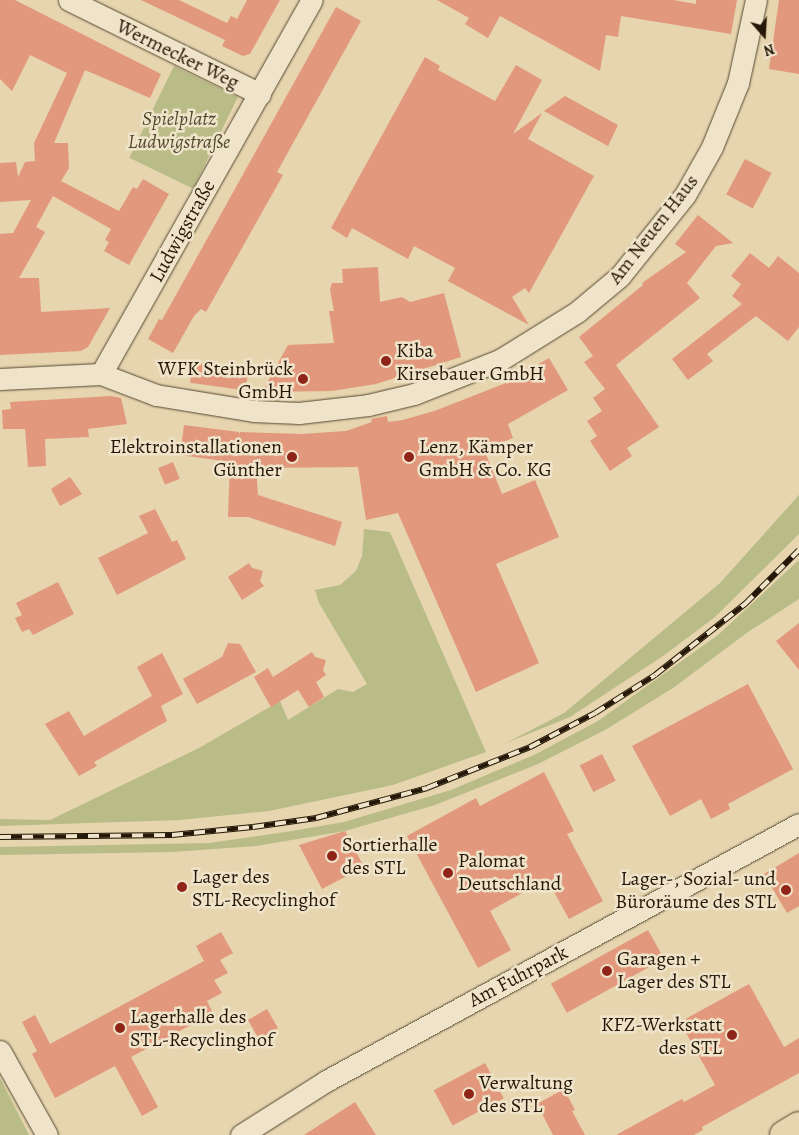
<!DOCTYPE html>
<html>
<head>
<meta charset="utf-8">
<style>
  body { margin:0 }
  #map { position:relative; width:799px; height:1135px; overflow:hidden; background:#e6d5ae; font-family:Alegreya,serif }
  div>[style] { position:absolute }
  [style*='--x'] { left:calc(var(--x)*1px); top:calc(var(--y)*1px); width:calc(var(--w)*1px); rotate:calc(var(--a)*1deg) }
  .green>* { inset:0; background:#b9bc87; transform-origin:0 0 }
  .building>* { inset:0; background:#e2987d; transform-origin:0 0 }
  .roads { filter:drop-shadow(0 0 1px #564732) drop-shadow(0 0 1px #564732) }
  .minor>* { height:21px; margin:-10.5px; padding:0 10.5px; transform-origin:10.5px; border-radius:10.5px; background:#efe4ca }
  .major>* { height:28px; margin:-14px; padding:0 14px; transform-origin:14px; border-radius:14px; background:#e6d5ae }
  .rail>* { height:5.5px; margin-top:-2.75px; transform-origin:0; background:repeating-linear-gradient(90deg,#efe4ca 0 11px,#261808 0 22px); box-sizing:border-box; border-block:1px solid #261808 }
  .dots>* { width:14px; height:14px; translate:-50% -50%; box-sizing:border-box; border:2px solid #efe4ca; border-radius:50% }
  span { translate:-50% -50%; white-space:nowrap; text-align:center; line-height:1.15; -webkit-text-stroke:5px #efe4ca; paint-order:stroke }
  .street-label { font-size:20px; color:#261808 }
  .park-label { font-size:20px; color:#52492e; font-style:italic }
  .poi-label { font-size:20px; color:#261808 }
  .left { translate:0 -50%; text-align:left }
  .right { translate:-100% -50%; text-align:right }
  .north { position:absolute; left:739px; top:10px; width:50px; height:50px; -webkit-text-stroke:4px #efe4ca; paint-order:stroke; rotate:161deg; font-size:14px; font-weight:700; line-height:20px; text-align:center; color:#261808 }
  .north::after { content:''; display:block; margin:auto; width:18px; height:22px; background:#261808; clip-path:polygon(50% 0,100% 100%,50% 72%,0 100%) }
</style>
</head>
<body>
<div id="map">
  <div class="green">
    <i style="left:174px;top:66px;width:71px;height:102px;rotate:26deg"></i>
    <i style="clip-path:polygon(799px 495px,799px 534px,715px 617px,663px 656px,570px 717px,504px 744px,564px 713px,720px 583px)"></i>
    <i style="clip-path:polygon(364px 529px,390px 532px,486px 752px,393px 785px,269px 811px,180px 820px,0 826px,0 819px,50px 820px,199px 748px,280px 701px,288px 720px,338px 689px,353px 692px,367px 684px,319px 603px,315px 590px,340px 585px,356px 571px,362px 556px)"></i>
    <i style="clip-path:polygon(799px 560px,799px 599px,748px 632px,673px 688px,605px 730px,538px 764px,435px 805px,345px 831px,256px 846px,173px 852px,0 855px,0 847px,209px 843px,292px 831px,344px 822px,451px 790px,534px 755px,598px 721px,718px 635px)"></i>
    <i style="clip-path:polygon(0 1078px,29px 1135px,0 1135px)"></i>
  </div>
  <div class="building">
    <i style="clip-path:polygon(0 0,15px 0,161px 74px,150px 98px,85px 70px,54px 143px,68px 143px,69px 168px,61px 181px,119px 211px,133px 187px,137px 189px,143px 179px,169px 194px,129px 265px,104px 251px,109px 242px,105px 240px,111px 229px,53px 196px,36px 227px,45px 232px,19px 278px,39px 278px,41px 312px,110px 308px,88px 347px,81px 351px,0 355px,0 234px,13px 233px,31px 200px,0 202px,0 163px,16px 162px,18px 177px,25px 162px,35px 161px,34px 143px,67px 73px,30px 55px,12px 91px,0 79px)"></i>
    <i style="clip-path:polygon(141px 0,179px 0,227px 23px,231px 16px,237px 19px,247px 0,280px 0,250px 54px,243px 56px,222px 46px,225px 40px)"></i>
    <i style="clip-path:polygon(437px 0,673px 0,696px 4px,696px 0,737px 0,731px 34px,621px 16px,618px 37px,606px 35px,600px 71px,500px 16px,488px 38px,465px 24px,469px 18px)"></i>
    <i style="clip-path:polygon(779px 0,799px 0,799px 74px,769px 69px)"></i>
    <i style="clip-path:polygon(336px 7px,361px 21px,277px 172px,283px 175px,206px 312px,201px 309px,194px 316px,173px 353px,148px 339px,159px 319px,162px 320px)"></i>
    <i style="clip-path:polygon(425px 57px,440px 66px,438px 70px,495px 101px,516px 65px,542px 80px,513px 134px,542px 113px,528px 139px,594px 176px,529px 293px,525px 288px,512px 297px,529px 325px,448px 281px,455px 268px,414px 246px,408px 259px,352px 228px,347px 238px,331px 228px)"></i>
    <i style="clip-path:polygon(565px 96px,618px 125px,608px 146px,544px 111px)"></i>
    <i style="left:745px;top:159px;width:30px;height:40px;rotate:28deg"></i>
    <i style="clip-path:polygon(698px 215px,733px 243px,716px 246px,687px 283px,700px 298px,616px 365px,659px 427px,627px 448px,632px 456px,610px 471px,590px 441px,597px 436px,587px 421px,602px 411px,593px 398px,605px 389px,584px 362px,593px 356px,579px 337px,643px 285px,642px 283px,686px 252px,675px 244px)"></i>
    <i style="clip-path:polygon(750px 253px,769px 268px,778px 256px,799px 273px,799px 327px,788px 341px,756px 316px,707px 354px,713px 361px,688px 380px,672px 359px,742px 304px,732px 296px,741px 284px,731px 276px)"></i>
    <i style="clip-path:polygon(378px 267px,380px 302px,402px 297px,410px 302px,444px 293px,461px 357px,376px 384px,332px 391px,262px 392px,288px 345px,334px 343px,329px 311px,334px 311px,330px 290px,332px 283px,343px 283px,342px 269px)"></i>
    <i style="clip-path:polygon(549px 358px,568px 390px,508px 424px,513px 438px,484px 449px,502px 494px,535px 480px,559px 537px,496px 564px,539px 663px,476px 692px,398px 513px,366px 520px,358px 467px,256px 468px,258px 495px,342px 522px,335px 546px,248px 517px,228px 517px,230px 462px,180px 455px,184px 425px,239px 432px,239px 435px,240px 432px,301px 434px,346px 431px,372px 422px,371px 419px,387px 416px,388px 422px,403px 420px,437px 410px,506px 383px)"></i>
    <i style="left:193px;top:362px;width:56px;height:21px;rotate:8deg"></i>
    <i style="clip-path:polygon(111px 396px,121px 398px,127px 424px,88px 429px,89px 437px,45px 439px,46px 466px,28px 467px,25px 429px,3px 429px,2px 410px,11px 409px,10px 402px)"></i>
    <i style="left:173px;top:462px;width:18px;height:16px;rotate:68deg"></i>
    <i style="clip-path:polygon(70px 477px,82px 494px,60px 506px,51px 489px)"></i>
    <i style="clip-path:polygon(155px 509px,172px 542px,177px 540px,186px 559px,117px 595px,98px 558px,148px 533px,139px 516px)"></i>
    <i style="clip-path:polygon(249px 563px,252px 568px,263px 571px,260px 581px,264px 586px,242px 600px,228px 577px)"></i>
    <i style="clip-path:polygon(58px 582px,74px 614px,33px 635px,29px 629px,22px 632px,15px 618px,22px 615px,16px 603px)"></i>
    <i style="clip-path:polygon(799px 623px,799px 670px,776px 641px)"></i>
    <i style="clip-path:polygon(228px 643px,240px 644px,256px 672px,197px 704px,183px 679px,222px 657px)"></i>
    <i style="clip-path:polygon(312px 652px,315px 657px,326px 660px,323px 670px,326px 675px,316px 682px,324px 697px,309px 707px,298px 690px,271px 707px,254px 677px,268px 668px,273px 677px)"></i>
    <i style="clip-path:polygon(162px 653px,183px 694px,161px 706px,167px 721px,94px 762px,97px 766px,79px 776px,45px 724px,69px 711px,84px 736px,152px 696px,137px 667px)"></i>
    <i style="clip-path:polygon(748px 684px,793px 769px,728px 804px,730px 809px,711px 819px,701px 799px,670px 816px,632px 746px)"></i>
    <i style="left:602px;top:754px;width:30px;height:25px;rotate:63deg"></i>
    <i style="clip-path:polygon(544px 772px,574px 831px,567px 834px,603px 901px,569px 919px,547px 879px,490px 911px,511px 950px,478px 968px,407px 836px,476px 798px,480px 806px)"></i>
    <i style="clip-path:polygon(345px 831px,364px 867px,322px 889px,299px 845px)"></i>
    <i style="clip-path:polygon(799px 853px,799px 906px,787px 913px,764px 874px)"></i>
    <i style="left:648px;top:930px;width:33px;height:111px;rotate:61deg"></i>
    <i style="clip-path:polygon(221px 932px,233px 953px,220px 960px,228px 973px,214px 980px,222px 993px,207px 1001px,213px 1013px,131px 1057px,158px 1107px,142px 1116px,115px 1066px,55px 1098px,32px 1054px,37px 1051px,22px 1022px,35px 1015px,50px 1044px,204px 961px,196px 946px)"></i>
    <i style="clip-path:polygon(749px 984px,784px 1047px,799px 1038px,799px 1073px,702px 1127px,703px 1130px,694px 1135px,616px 1135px,682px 1099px,684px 1102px,715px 1085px,680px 1022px)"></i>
    <i style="left:267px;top:1009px;width:22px;height:22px;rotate:60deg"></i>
    <i style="left:485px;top:1063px;width:40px;height:58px;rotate:62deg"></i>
    <i style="clip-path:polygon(564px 1089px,575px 1110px,572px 1111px,585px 1135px,553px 1135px,537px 1104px)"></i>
    <i style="clip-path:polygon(355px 1102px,376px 1135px,304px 1135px)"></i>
  </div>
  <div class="roads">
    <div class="minor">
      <i style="--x:69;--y:0;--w:213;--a:26.2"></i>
      <i style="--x:101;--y:374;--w:429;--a:-60.6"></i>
      <i style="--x:0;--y:379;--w:101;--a:-2.8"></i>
      <i style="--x:101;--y:374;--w:59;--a:20.9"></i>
      <i style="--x:156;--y:395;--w:99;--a:9.3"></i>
      <i style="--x:254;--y:411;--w:45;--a:2.5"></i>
      <i style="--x:299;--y:413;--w:69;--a:-6.6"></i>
      <i style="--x:368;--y:405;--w:47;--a:-13.4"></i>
      <i style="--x:414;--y:394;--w:92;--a:-21.6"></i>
      <i style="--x:500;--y:360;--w:91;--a:-31.9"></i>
      <i style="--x:577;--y:312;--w:56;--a:-39.9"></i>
      <i style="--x:620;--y:276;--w:104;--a:-51.3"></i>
      <i style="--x:685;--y:195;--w:55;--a:-60.6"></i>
      <i style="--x:712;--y:147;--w:69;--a:-67.9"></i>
      <i style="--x:738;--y:83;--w:85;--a:-77.8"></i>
      <i style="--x:0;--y:1051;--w:96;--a:60.8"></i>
      <i style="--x:241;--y:1135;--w:101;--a:-32.4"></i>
      <i style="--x:326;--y:1081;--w:538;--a:-28.52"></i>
    </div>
    <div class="major">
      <i style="--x:784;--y:1135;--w:17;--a:-31"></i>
    </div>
  </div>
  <div class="rail">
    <i style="--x:0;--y:837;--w:172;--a:-0.7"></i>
    <i style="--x:172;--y:835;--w:81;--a:-5.6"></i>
    <i style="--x:253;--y:827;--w:64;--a:-8.1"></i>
    <i style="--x:316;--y:818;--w:115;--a:-15.1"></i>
    <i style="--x:427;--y:788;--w:111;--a:-21.7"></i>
    <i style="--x:530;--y:747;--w:73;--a:-27.6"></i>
    <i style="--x:595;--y:713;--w:71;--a:-32.3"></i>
    <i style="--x:655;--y:675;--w:115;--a:-38.3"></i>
    <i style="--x:745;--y:604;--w:76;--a:-45"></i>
  </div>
  <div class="dots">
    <i style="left:386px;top:361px;background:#8f2418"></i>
    <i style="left:303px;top:379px;background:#8f2418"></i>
    <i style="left:292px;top:457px;background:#8f2418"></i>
    <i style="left:409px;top:457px;background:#8f2418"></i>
    <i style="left:332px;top:856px;background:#8f2418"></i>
    <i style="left:448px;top:873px;background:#8f2418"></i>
    <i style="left:182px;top:887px;background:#8f2418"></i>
    <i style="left:786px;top:890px;background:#8f2418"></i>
    <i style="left:607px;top:971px;background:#8f2418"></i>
    <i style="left:120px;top:1028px;background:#8f2418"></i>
    <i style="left:732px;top:1035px;background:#8f2418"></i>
    <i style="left:469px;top:1094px;background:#8f2418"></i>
  </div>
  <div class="street-label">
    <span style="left:178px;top:54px;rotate:26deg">Wermecker Weg</span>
    <span style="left:653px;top:229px;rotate:-52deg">Am Neuen Haus</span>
    <span style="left:182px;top:231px;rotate:-61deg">Ludwigstraße</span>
    <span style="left:518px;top:976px;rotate:-28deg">Am Fuhrpark</span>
  </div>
  <div class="park-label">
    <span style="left:179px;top:130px">Spielplatz<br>Ludwigstraße</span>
  </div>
  <div class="poi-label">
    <span class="left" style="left:396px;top:362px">Kiba<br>Kirsebauer GmbH</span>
    <span class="right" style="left:293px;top:380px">WFK Steinbrück<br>GmbH</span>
    <span class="right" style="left:282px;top:458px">Elektroinstallationen<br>Günther</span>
    <span class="left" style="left:419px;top:458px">Lenz, Kämper<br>GmbH &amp; Co. KG</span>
    <span class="left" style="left:342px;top:856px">Sortierhalle<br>des STL</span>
    <span class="left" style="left:458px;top:872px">Palomat<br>Deutschland</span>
    <span class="left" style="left:192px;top:888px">Lager des<br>STL-Recyclinghof</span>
    <span class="right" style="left:776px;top:890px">Lager-, Sozial- und<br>Büroräume des STL</span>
    <span class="left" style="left:617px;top:970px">Garagen +<br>Lager des STL</span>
    <span class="left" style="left:130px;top:1028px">Lagerhalle des<br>STL-Recyclinghof</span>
    <span class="right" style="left:722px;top:1036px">KFZ-Werkstatt<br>des STL</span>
    <span class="left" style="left:479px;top:1094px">Verwaltung<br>des STL</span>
  </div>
  <div class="north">N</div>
</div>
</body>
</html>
